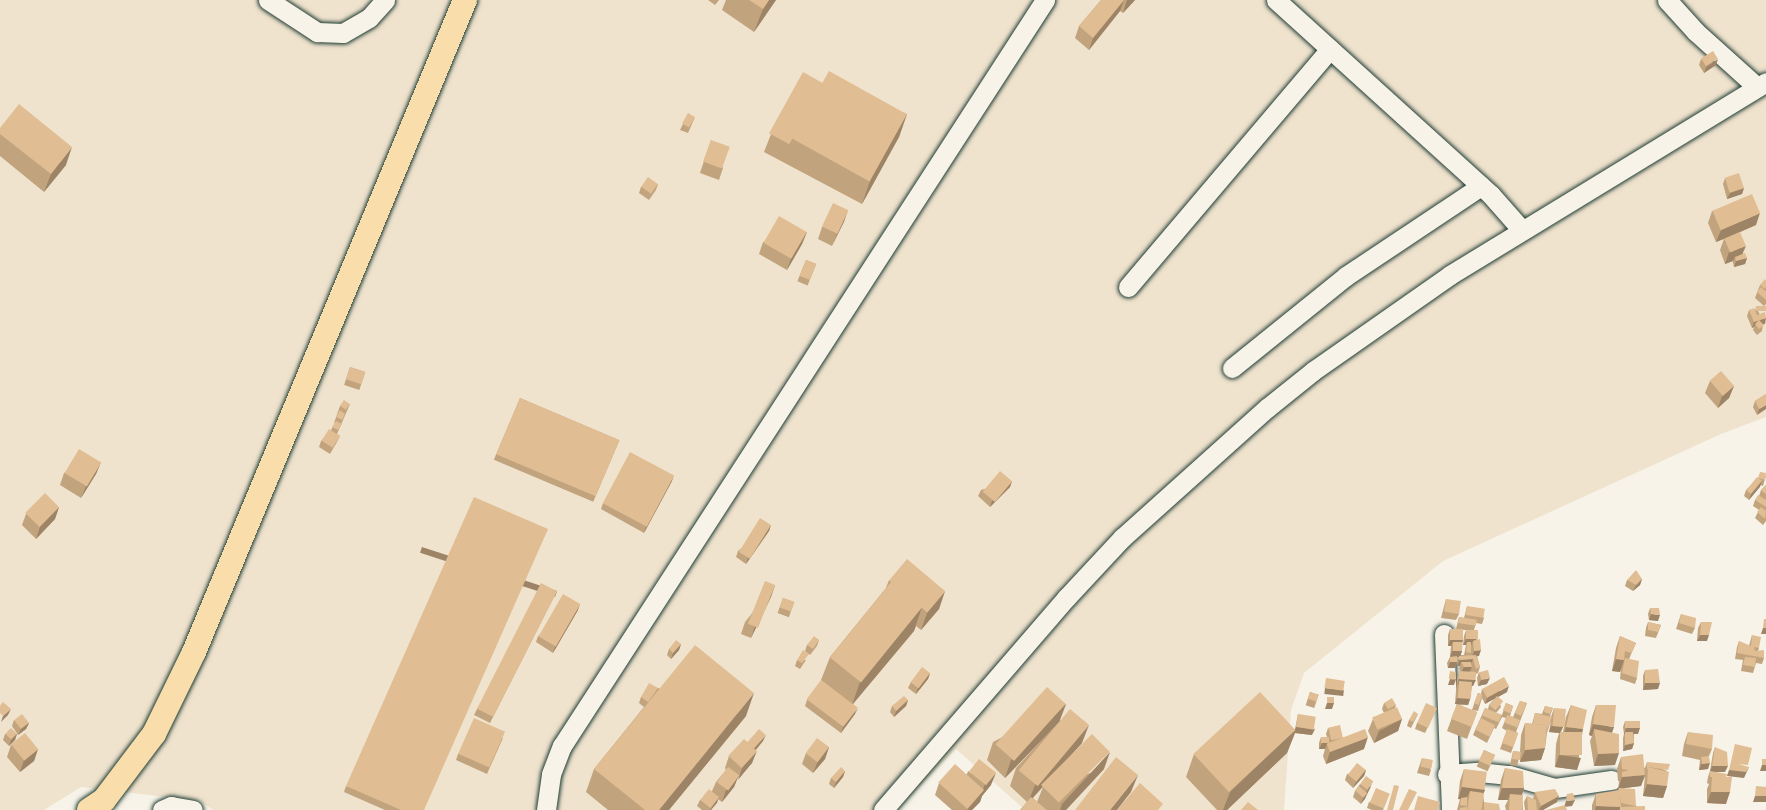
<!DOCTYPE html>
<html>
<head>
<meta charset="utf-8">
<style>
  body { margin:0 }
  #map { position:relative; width:1766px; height:810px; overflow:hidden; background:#f7f3e8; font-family:Mali,sans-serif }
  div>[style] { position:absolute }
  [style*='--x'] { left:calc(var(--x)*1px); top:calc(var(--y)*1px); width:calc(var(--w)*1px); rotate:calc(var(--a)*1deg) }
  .built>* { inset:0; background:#f0e3ce }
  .roads { filter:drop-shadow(0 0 2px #1f3d34) drop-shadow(0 0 2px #1f3d34) }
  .minor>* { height:19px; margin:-9.5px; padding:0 9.5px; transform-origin:9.5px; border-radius:9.5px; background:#f7f3e8 }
  .major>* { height:24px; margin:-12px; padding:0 12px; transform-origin:12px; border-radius:12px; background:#f9deab }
  .wall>* { inset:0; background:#c1a37e; transform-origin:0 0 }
  .shaded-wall>* { inset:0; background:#9d8466; transform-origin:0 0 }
  .building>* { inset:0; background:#e0bd92; transform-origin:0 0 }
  span { translate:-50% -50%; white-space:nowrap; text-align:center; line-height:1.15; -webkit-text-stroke:5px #f7f3e8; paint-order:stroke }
</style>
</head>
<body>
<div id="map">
  <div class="built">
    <i style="clip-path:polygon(0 0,1766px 0,1766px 417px,1721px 434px,1443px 561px,1304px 673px,1291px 710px,1284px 810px,1025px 810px,956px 749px,898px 810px,213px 810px,200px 801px,81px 787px,44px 810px,0 810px)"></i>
  </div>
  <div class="roads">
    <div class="minor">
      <i style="--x:268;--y:0;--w:59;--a:33.1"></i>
      <i style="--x:317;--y:32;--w:26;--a:2"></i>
      <i style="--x:343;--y:33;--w:30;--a:-30"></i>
      <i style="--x:369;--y:18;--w:24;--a:-48"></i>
      <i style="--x:1276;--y:0;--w:290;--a:42.2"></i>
      <i style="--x:1491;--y:195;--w:45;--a:48.6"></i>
      <i style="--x:1667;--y:0;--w:43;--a:47.8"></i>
      <i style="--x:1696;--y:32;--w:82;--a:42"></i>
      <i style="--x:1128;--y:287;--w:312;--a:-49.7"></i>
      <i style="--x:1232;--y:368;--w:146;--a:-38.9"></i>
      <i style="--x:1346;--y:276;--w:162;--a:-33.7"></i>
      <i style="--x:1444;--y:634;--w:176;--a:87.7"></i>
      <i style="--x:1447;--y:774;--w:32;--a:-4"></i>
      <i style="--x:1479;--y:772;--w:30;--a:6"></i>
      <i style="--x:1509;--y:775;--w:48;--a:15.8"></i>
      <i style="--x:1555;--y:788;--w:57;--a:-8.1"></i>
      <i style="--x:162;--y:810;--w:10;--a:-24"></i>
      <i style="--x:171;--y:806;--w:22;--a:10"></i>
      <i style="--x:546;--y:810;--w:36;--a:-82"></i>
      <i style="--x:551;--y:774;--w:30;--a:-69"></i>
      <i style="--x:562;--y:746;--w:889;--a:-57.08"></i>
      <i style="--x:883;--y:810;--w:281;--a:-49.2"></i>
      <i style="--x:1067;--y:597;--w:81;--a:-47"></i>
      <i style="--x:1122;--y:538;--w:195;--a:-41.9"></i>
      <i style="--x:1267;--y:408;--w:59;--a:-38.8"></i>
      <i style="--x:1313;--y:371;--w:167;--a:-35"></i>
      <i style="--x:1450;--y:275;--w:370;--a:-31.4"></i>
    </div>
    <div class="major">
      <i style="--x:89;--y:810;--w:18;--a:-34"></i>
      <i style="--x:104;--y:800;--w:83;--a:-52.9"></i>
      <i style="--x:154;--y:734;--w:91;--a:-64"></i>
      <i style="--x:194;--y:652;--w:706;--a:-67.43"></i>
    </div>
  </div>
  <div class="wall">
    <i style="clip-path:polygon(708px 0,719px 0,715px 5px)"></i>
    <i style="clip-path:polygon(726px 0,776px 0,754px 32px,722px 10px)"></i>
    <i style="clip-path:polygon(1101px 0,1135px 0,1123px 13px,1120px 11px,1089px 50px,1075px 38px,1079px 26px)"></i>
    <i style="clip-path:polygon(1701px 59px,1716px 65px,1704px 73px,1699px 65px)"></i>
    <i style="clip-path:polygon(823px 83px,907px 114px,899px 137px,862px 204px,764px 152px,771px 134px)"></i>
    <i style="clip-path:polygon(695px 117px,688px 133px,680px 130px,683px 124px)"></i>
    <i style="clip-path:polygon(0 128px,66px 165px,44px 192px,0 156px)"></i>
    <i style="clip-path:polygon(711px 140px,723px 168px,719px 180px,700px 173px)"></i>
    <i style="clip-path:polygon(1725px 178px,1744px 188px,1742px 194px,1727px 199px,1723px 184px)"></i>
    <i style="clip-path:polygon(658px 184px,656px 190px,649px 200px,639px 193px,641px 187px)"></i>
    <i style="clip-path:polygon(848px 210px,832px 246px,818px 239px,822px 227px)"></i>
    <i style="clip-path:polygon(1712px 211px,1756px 225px,1736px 234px,1743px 254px,1747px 258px,1745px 264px,1734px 267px,1733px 263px,1733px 261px,1725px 264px,1720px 250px,1724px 239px,1716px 242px,1708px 223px)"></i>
    <i style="clip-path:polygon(807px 232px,802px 244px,787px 270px,759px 254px,763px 242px)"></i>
    <i style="left:806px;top:260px;width:11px;height:23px;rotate:22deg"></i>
    <i style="clip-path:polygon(1766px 281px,1766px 304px,1764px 306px,1755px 298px,1760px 285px)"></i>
    <i style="clip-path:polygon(1756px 307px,1765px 324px,1763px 324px,1762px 331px,1757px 335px,1753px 330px,1754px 327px,1752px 328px,1747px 316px,1749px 310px,1755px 311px)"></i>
    <i style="left:350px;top:367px;width:16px;height:19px;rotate:18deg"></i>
    <i style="clip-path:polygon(1710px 381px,1734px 386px,1729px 398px,1718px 408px,1705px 393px)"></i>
    <i style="clip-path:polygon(1766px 394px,1757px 415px,1753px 407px,1755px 401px)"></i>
    <i style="left:520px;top:398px;width:108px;height:67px;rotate:23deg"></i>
    <i style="clip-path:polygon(350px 404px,337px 434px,340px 436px,337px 442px,330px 454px,319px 447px,321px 441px,331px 430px,335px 423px,334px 423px,340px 406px)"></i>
    <i style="clip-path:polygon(101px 462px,96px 474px,81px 498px,60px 485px,64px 473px)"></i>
    <i style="clip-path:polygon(1766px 476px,1763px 486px,1760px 485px,1749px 500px,1744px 496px,1746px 490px,1758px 478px)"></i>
    <i style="clip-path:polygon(672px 481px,644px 533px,601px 509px,603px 503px)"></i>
    <i style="clip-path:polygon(1012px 481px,1010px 487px,990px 507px,978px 496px,981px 490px)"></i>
    <i style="clip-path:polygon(1766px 485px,1766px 521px,1763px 525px,1755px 518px,1759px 510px,1753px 506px,1755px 500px,1759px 496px,1761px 490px)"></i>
    <i style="clip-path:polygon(59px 507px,55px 519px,36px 539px,22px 525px,26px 514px)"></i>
    <i style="clip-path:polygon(771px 525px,769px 531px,746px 564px,736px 557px,738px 551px)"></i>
    <i style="clip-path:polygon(1642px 579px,1640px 585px,1633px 591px,1625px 586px,1627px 580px)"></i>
    <i style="clip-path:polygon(889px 580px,945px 591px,939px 609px,921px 630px,916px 626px,914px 631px,853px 704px,855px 714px,841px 733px,805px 706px,807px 700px,831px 688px,821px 680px,830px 657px,886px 588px)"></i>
    <i style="clip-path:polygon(775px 585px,771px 597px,751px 638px,741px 634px,745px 622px)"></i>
    <i style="clip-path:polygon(557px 591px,490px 723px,474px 715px,477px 709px)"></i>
    <i style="left:783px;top:598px;width:12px;height:16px;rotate:20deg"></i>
    <i style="clip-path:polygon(1446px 599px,1459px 614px,1456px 620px,1441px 618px)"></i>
    <i style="clip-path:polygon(evenodd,1467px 606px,1484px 618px,1482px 624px,1476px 623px,1474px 630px,1479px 656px,1477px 656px,1480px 667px,1478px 673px,1476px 674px,1473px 686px,1472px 686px,1470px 699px,1468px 705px,1457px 704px,1477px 712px,1467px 739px,1447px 731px,1457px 704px,1455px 704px,1457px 677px,1460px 671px,1459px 668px,1460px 666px,1457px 666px,1457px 662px,1459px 657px,1457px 657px,1457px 662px,1455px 668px,1448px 668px,1447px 663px,1450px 657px,1451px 646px,1448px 646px,1448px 635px,1450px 629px,1456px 629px,1459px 617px,1464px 618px,1467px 606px,1463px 630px,1466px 630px,1464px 636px,1463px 645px,1466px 645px,1464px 655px,1460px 655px,1462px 651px,1463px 630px)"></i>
    <i style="clip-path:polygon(1650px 608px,1658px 621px,1649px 620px,1648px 614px)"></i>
    <i style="clip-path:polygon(578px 610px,553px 653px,536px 642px,538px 636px)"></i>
    <i style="clip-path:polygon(1681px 614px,1695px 628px,1692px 634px,1676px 629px)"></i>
    <i style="clip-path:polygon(1648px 622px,1661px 625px,1656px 638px,1645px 636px,1646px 628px)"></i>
    <i style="clip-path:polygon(1701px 622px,1707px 641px,1697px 641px,1698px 628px)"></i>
    <i style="clip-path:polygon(1752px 635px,1759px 648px,1758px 651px,1764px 658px,1762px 664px,1756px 663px,1753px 673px,1741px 671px,1743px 660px,1735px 659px,1737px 647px,1739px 641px,1749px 646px)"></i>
    <i style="clip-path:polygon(1620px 636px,1636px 643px,1629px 659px,1637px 678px,1635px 684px,1620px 679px,1621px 669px,1620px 672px,1612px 671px,1616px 648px)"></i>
    <i style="clip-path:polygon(819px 640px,817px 646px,810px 655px,805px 651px,807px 645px)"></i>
    <i style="clip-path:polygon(681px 644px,679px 650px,671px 659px,667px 655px,669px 649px)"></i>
    <i style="clip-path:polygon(797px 660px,806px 660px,800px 669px,795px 666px)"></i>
    <i style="clip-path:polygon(1645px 670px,1658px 689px,1643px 690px,1643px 676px)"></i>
    <i style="clip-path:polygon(1479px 672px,1487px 684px,1478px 686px,1477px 678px)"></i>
    <i style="clip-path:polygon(930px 673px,928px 679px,916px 694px,908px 688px,911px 682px)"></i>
    <i style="clip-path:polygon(658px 688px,746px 716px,669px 810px,608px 810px,586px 792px,594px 769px,644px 707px,639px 703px,641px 697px)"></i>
    <i style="clip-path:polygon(1482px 689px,1507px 692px,1498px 697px,1501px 707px,1496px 713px,1502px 715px,1506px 703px,1513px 706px,1510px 716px,1513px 717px,1520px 701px,1527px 703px,1516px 732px,1518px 733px,1511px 753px,1500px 749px,1507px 731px,1502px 728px,1506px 718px,1502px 717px,1496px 729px,1494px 728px,1487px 743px,1473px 735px,1485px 708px,1488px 709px,1489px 705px,1495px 698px,1485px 704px,1482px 698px,1478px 711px,1472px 710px,1478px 693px,1481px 694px)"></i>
    <i style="left:1310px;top:692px;width:9px;height:14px;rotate:18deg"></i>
    <i style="clip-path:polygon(908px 700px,906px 706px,894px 717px,890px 712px,892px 706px)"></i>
    <i style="clip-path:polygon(1384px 703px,1396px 705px,1395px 708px,1402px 719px,1398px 731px,1374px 743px,1368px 731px,1373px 719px,1384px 713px,1382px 709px)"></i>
    <i style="clip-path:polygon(1066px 704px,1060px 720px,1082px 743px,1033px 798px,1037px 802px,1043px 787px,1104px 769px,1066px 810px,1020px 810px,1027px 802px,1010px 786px,1016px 768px,1043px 739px,1005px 778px,987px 760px,993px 742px)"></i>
    <i style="clip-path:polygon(1571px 705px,1583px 729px,1577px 770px,1555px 767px,1556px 744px,1559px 733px,1549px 732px,1551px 720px,1547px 733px,1545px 748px,1541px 760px,1520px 762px,1520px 754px,1517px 766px,1510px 765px,1513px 751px,1520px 752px,1521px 735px,1525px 723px,1532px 724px,1535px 713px,1542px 714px,1545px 706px,1553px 708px,1550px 716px,1551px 717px,1554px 708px,1563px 727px,1561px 732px,1563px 732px,1566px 717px)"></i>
    <i style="clip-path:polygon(1596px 705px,1612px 732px,1615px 765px,1594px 766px,1590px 741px,1592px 736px,1589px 735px,1592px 717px)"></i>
    <i style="clip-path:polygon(1437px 708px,1425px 733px,1415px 729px,1417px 723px)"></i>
    <i style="clip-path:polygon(1298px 714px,1312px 735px,1295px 733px,1287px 753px,1227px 810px,1217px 810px,1186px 777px,1194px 754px,1295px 729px)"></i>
    <i style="clip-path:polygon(1418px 714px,1411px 728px,1407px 726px,1409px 720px)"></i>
    <i style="clip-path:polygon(14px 720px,29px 723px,26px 729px,18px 735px,12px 726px)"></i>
    <i style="clip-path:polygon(1625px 721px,1638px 734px,1634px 734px,1634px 743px,1632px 749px,1623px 751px,1623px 738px,1624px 734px,1623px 727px)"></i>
    <i style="clip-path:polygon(1328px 728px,1343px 738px,1364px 749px,1326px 764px,1323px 756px,1325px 749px,1319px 749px,1319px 743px,1321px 737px,1327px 737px,1326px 734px)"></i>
    <i style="clip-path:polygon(1688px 732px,1712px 749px,1709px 756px,1708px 769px,1699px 770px,1700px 760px,1682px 756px,1684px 744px)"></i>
    <i style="clip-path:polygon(5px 734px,17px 734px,15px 740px,9px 746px,3px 740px)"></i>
    <i style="clip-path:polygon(503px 738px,487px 774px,456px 760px,458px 754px)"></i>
    <i style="clip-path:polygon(763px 741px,756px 750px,752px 763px,737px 779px,734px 787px,722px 802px,718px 799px,711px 810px,702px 810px,697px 806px,700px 800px,712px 791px,716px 782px,726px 770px,725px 768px,729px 756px,747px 742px)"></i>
    <i style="clip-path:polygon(11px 745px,38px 749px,34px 761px,20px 772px,7px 757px)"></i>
    <i style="clip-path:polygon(829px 747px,825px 759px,813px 773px,802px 764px,806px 753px)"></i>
    <i style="clip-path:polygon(1715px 747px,1725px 772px,1716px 772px,1726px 804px,1707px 803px,1707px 789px,1709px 784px,1707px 783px,1708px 777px,1710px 771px,1713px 753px)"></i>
    <i style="left:1484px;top:750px;width:12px;height:18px;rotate:24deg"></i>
    <i style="clip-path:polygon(1621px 757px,1645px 768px,1647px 762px,1667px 771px,1667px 786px,1663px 798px,1643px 796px,1645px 776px,1641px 786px,1624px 788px,1636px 806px,1645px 810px,1592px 810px,1592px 805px,1596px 794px,1618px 791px,1619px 781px,1618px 781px,1617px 769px)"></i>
    <i style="clip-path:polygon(1422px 758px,1431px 770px,1429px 776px,1417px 773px)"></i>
    <i style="clip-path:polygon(1505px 768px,1524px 788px,1522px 795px,1523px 810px,1506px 810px,1505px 806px,1508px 800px,1498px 800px,1501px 780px)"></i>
    <i style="clip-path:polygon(1464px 769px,1485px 790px,1483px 793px,1484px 802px,1500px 810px,1457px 810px,1460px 799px,1458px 799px,1460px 781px)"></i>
    <i style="clip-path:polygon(1366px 770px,1364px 776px,1353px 788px,1345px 780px,1347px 774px)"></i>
    <i style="clip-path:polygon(845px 771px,843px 777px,834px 788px,829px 784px,831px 778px)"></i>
    <i style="clip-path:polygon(968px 771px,991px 785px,982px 796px,980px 802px,972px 810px,952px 810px,935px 795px,939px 783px,967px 774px)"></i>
    <i style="clip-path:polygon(1360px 784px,1371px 787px,1361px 804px,1353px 797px,1355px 791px)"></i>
    <i style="clip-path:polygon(346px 786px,425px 810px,385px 810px,344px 792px)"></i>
    <i style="clip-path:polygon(1535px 792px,1559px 796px,1557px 802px,1543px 810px,1525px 810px,1524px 802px,1527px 796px,1533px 799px)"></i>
    <i style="clip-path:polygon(1387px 800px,1383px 810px,1372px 810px,1367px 808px,1369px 802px)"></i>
  </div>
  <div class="shaded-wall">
    <i style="clip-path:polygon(769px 0,776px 0,754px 32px,763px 9px)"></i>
    <i style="clip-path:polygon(1124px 0,1120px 11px,1089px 50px,1093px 38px)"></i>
    <i style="clip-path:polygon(1127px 0,1135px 0,1123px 13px)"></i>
    <i style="clip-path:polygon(1718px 59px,1716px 65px,1704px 73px,1706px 67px)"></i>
    <i style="clip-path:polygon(907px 114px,899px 137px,862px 204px,870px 181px)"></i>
    <i style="clip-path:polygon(72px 147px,66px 165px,44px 192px,51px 174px)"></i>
    <i style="clip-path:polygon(1744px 188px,1742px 194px,1727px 199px,1730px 193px)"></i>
    <i style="clip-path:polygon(848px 210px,844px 222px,832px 246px,837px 234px)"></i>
    <i style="clip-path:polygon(1760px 213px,1756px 225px,1716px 242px,1721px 230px)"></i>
    <i style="clip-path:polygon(807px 232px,802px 244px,787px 270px,791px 258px)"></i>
    <i style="clip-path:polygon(1746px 246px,1741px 257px,1735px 257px,1733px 261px,1725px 264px,1729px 252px)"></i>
    <i style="clip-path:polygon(1747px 258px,1745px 264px,1734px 267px,1736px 261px)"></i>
    <i style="clip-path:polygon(1766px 318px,1765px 324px,1757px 326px,1755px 324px,1754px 327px,1752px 328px,1754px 322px)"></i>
    <i style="clip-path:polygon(1734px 386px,1729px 398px,1718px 408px,1722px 396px)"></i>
    <i style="clip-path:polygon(1766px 405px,1766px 409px,1757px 415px,1759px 409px)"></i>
    <i style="clip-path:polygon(101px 462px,96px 474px,81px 498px,86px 486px)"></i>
    <i style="clip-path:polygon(674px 475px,672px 481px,644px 533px,646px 527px)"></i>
    <i style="clip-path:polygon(1012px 481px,1010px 487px,990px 507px,992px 501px)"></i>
    <i style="clip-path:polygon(1762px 481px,1760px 487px,1749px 500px,1751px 494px)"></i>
    <i style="clip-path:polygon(59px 507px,55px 519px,36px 539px,40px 527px)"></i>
    <i style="clip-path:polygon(771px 525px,769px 531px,746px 564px,748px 558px)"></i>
    <i style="clip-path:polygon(1642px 579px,1640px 585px,1633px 591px,1636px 585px)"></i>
    <i style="clip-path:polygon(775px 585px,771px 597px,751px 638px,755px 626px)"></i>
    <i style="left:557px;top:591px;width:6px;height:142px;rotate:108deg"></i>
    <i style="clip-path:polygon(945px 591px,939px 609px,921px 630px,927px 613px)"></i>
    <i style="clip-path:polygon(580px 604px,578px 610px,553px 653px,555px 647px)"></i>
    <i style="clip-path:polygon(922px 607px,914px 631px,852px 705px,860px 682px)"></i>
    <i style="clip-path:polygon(1651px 614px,1660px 615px,1658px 621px,1649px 620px)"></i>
    <i style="clip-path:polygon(1763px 628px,1766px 628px,1766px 634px,1761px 634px)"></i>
    <i style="clip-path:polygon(1700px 635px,1709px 635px,1707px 641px,1697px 641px)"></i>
    <i style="clip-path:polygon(1466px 639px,1478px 639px,1473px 641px,1471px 645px,1467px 642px,1466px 645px,1463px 645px)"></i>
    <i style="clip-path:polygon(1450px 640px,1463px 640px,1461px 646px,1453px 642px,1451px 646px,1448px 646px)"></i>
    <i style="clip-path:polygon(681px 644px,679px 650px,671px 659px,673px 653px)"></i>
    <i style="clip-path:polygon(1481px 650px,1479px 656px,1472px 657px,1474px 651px)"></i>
    <i style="clip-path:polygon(1452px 651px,1462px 651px,1460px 657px,1450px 657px)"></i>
    <i style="clip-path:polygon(1473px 659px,1471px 665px,1461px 662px,1460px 666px,1457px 666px,1459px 660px)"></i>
    <i style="clip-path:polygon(1616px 659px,1624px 660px,1620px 672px,1612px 671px)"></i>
    <i style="clip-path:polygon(1450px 662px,1457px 662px,1455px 668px,1448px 668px)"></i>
    <i style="clip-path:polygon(1464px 667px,1472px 667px,1469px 673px,1461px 673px)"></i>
    <i style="clip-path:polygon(930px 673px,928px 679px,916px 694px,918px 688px)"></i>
    <i style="clip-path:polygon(1490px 678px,1487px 684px,1478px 686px,1481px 680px)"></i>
    <i style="clip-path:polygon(1450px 679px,1456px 679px,1454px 685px,1448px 685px)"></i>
    <i style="clip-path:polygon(1459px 679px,1476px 680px,1473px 686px,1458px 685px,1459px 681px,1457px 685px)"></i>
    <i style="clip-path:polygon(1645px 683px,1660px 683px,1658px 689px,1643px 690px)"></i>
    <i style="clip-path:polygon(1509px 686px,1507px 692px,1485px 704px,1487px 698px)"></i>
    <i style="left:1325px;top:688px;width:19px;height:6px;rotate:6deg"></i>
    <i style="clip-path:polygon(754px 693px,746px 716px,669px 810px,659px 810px)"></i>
    <i style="clip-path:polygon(1457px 698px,1470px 699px,1468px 705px,1455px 704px)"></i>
    <i style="clip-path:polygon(908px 700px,906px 706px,894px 717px,896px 711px)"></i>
    <i style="clip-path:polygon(1327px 703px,1334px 703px,1332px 709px,1325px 709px)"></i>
    <i style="clip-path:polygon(1066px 704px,1059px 722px,1005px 778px,1011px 760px)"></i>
    <i style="clip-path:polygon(858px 708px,855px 714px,841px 733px,843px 727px)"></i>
    <i style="clip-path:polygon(11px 709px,8px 715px,1px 722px,3px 716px)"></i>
    <i style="clip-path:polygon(1402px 719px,1398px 731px,1374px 743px,1379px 731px)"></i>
    <i style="clip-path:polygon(29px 723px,26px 729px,18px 735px,21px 729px)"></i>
    <i style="clip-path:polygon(1593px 724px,1614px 727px,1610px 739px,1594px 729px,1592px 736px,1589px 735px)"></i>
    <i style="clip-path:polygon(1089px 725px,1082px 743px,1028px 803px,1035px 785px)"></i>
    <i style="clip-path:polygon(1551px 726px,1563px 727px,1560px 733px,1549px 732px)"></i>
    <i style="clip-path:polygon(1296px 727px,1315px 729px,1312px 735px,1295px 733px,1287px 753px,1227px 810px,1223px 810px,1230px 792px,1295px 730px)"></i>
    <i style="clip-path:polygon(1566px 727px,1583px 729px,1579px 741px,1562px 739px)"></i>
    <i style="clip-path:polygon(1626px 728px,1640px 728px,1638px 734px,1624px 734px)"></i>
    <i style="clip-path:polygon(17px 734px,15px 740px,9px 746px,11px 740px)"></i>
    <i style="clip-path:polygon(766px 735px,763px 741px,751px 755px,753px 749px)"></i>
    <i style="clip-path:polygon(1368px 737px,1364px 749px,1326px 764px,1330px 752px)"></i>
    <i style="clip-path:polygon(1322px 743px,1329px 743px,1327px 744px,1325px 749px,1319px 749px)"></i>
    <i style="clip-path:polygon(1634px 743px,1632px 749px,1623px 751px,1625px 745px)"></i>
    <i style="clip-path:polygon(829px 747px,825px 759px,813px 773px,818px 761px)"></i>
    <i style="clip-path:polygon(1545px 748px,1541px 760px,1520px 762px,1525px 750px)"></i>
    <i style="clip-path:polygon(38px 749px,34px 761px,20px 772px,24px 760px)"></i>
    <i style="clip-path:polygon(757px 751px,752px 763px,738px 780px,742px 768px)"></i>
    <i style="clip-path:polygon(1110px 752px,1104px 769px,1066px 810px,1060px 810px,1062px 804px)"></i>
    <i style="clip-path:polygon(1619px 753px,1615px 765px,1594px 766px,1598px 754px)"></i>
    <i style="clip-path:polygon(1559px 755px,1581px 758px,1577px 770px,1555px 767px)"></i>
    <i style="clip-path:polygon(1710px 763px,1708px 769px,1699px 770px,1701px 764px)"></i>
    <i style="clip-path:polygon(1762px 765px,1766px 765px,1766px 771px,1760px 771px)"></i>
    <i style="clip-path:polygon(1712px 766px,1728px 766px,1725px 772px,1710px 772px)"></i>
    <i style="clip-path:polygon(1749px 767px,1744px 778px,1727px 776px,1729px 770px)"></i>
    <i style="clip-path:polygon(1366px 770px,1364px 776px,1353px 788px,1356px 782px)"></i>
    <i style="clip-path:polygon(845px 771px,843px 777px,834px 788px,836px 782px)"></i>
    <i style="clip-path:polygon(996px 773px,991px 785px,982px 796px,980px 802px,972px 810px,967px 810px,983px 791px,984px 786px)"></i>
    <i style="clip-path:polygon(739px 775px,734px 787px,722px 802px,726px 790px)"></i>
    <i style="clip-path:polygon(1138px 775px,1131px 792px,1117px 810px,1110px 810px)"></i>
    <i style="clip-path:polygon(1645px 775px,1641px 786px,1618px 789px,1622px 777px)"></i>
    <i style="clip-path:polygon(1373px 781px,1365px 799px,1361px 804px,1363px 798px)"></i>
    <i style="clip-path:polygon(1647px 784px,1667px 786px,1663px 798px,1643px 796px)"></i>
    <i style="clip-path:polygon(1462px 787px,1485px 790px,1480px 802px,1470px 791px,1466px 800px,1458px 799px)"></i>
    <i style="clip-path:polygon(1502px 788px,1524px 788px,1520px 800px,1510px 794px,1508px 800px,1498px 800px)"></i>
    <i style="clip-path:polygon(1711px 792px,1730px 792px,1726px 804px,1707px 803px)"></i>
    <i style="clip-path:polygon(1559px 796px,1557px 802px,1543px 810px,1539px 810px,1541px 806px)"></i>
    <i style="clip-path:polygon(1755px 796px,1766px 796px,1766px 802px,1753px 802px)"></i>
    <i style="clip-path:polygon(719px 797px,717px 803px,711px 810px,710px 810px)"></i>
    <i style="clip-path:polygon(1575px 800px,1572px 806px,1564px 807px,1566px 801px)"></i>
    <i style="clip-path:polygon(1596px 806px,1621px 807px,1619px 810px,1595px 810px)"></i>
  </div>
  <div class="building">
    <i style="clip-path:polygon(749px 0,769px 0,763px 9px)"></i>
    <i style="clip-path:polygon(1101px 0,1124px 0,1093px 38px,1079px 26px)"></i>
    <i style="left:1713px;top:51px;width:9px;height:14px;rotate:58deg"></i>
    <i style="left:829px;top:71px;width:89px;height:77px;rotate:29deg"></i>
    <i style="left:803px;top:72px;width:23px;height:70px;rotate:29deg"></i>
    <i style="clip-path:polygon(19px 104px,72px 147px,51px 174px,0 134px,0 128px)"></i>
    <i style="left:688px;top:113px;width:8px;height:12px;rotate:30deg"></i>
    <i style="left:711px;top:140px;width:20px;height:23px;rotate:20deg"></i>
    <i style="left:1739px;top:173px;width:16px;height:15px;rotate:72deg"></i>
    <i style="left:648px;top:177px;width:12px;height:12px;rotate:35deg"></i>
    <i style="left:1752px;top:194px;width:21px;height:43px;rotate:67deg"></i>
    <i style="left:833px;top:203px;width:17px;height:26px;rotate:25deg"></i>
    <i style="left:779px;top:216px;width:32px;height:31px;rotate:30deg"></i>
    <i style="left:1740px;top:232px;width:15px;height:17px;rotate:67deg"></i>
    <i style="clip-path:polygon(1745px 253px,1747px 258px,1736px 261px,1735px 257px)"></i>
    <i style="left:806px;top:260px;width:11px;height:17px;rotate:22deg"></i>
    <i style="clip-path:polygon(1765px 279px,1766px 281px,1766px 287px,1765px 289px,1760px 285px)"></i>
    <i style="clip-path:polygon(1761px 287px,1765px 291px,1766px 290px,1766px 300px,1757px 292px)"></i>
    <i style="left:1766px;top:306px;width:5px;height:10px;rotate:90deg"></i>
    <i style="clip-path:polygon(1754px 308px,1757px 315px,1765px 312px,1766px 318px,1754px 322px,1749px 310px)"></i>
    <i style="clip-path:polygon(1759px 320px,1764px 325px,1759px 329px,1755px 324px)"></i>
    <i style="left:350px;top:367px;width:16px;height:13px;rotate:18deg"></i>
    <i style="left:1721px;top:371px;width:20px;height:15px;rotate:49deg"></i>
    <i style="clip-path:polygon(1766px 394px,1766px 405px,1759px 409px,1755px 401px)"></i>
    <i style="left:520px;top:398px;width:108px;height:61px;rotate:23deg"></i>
    <i style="left:344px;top:400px;width:7px;height:7px;rotate:34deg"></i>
    <i style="clip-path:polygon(340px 410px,345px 414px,342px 420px,336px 417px)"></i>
    <i style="clip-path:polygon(336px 421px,342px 424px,338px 430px,332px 427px)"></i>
    <i style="left:329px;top:429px;width:13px;height:14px;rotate:32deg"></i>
    <i style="left:79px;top:449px;width:26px;height:28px;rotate:31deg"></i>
    <i style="left:630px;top:452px;width:50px;height:58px;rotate:28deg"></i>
    <i style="left:1000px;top:471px;width:16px;height:27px;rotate:40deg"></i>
    <i style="clip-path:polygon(1760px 472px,1766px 473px,1765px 480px,1758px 478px)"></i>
    <i style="left:1757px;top:477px;width:6px;height:17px;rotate:39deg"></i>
    <i style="clip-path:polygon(1766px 485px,1766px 494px,1761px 490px)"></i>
    <i style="left:45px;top:493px;width:20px;height:28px;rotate:45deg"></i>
    <i style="clip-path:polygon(1758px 495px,1766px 500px,1766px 507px,1755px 500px)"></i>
    <i style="clip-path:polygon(474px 497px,548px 529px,424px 810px,401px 810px,346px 786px)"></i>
    <i style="clip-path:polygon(1761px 507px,1766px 511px,1765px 519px,1757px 512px)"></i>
    <i style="left:760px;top:518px;width:13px;height:40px;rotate:32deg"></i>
    <i style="left:907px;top:559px;width:50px;height:28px;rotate:40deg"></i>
    <i style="clip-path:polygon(1636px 570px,1642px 579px,1636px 585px,1627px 580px)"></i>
    <i style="left:765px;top:581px;width:11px;height:46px;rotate:22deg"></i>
    <i style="left:891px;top:582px;width:40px;height:97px;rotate:39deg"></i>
    <i style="left:541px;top:583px;width:18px;height:141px;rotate:27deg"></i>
    <i style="left:563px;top:594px;width:20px;height:49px;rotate:30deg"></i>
    <i style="left:783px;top:598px;width:12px;height:10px;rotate:20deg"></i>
    <i style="left:1446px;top:599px;width:15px;height:13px;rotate:8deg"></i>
    <i style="left:1467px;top:606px;width:18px;height:9px;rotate:9deg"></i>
    <i style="clip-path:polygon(1650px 608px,1659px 608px,1660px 615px,1651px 614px)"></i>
    <i style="clip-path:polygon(1681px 614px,1696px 618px,1695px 628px,1679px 623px)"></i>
    <i style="left:1459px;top:617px;width:18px;height:6px;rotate:9deg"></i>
    <i style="clip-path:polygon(1764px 619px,1766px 619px,1766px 628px,1763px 628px)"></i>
    <i style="clip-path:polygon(1648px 622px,1661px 625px,1658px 632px,1648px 630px)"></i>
    <i style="clip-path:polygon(1701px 622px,1712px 622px,1709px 635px,1700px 635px)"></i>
    <i style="left:1450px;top:629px;width:13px;height:11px"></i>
    <i style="left:1466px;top:630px;width:12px;height:9px"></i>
    <i style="clip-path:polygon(1752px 635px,1761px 637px,1759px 648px,1754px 647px,1755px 651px,1764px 650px,1764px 658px,1737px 653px,1739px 641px,1751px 646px)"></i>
    <i style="clip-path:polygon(814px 636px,819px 640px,813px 649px,807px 645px)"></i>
    <i style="clip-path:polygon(1620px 636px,1636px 643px,1631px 653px,1625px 651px,1624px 660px,1616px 659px)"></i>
    <i style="clip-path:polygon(1480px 639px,1481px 650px,1474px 651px,1473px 641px)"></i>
    <i style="clip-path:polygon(676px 640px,681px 644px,673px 653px,669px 649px)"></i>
    <i style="left:1453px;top:642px;width:9px;height:9px"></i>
    <i style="clip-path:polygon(1467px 642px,1471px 642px,1471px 653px,1466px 652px)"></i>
    <i style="clip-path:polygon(695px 645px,754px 693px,659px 810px,645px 810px,594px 769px)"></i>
    <i style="clip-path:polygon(803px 650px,809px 654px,802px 663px,797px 660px)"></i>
    <i style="clip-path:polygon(1476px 655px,1480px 667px,1476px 669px,1473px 659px,1459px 660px,1459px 656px)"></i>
    <i style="clip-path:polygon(1457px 656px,1457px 662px,1450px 662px,1450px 657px)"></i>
    <i style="clip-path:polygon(1745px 657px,1756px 658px,1755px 667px,1743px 665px)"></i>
    <i style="clip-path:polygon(1625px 658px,1639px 661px,1637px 678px,1622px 673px)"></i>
    <i style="clip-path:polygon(1461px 662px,1471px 662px,1472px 667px,1464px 667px)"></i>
    <i style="left:922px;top:667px;width:10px;height:19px;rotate:37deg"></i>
    <i style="clip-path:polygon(1658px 669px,1660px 683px,1645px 683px,1645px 670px)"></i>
    <i style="left:1488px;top:670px;width:8px;height:9px;rotate:76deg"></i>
    <i style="left:1450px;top:671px;width:6px;height:8px;rotate:9deg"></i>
    <i style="left:1459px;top:671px;width:17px;height:8px;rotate:3deg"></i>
    <i style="left:1504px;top:677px;width:10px;height:25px;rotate:61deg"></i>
    <i style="left:1326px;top:678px;width:19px;height:10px;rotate:9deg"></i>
    <i style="left:821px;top:680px;width:46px;height:24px;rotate:37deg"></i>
    <i style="left:1459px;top:681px;width:13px;height:17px;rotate:4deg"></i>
    <i style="clip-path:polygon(649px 683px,658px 688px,648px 702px,641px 697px)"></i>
    <i style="left:1047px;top:687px;width:25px;height:77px;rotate:42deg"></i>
    <i style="left:1260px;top:692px;width:52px;height:91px;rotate:47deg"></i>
    <i style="left:1310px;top:692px;width:9px;height:7px;rotate:18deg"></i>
    <i style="left:1478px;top:693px;width:5px;height:11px;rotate:22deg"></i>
    <i style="clip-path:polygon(904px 696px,908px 700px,896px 711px,892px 706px)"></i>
    <i style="left:1497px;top:696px;width:8px;height:12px;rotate:40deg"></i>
    <i style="left:1327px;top:697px;width:7px;height:6px"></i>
    <i style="clip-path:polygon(1392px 698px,1396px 705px,1388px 709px,1384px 703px)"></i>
    <i style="clip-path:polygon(1520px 701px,1527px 703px,1521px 716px,1515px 713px)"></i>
    <i style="clip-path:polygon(3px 702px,11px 709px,3px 716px,0 713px,0 706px)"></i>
    <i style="left:1426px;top:703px;width:12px;height:22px;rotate:24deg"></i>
    <i style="left:1506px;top:703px;width:8px;height:8px;rotate:23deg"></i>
    <i style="left:1457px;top:704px;width:22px;height:16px;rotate:22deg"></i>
    <i style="clip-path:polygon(1571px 705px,1587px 710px,1583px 729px,1566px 727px)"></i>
    <i style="clip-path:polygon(1596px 705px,1616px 705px,1614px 727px,1593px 724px)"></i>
    <i style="clip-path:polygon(1545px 706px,1553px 708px,1550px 714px,1544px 712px)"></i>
    <i style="left:1397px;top:707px;width:13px;height:27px;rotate:67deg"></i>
    <i style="left:1485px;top:708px;width:18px;height:8px;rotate:22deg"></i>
    <i style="left:1554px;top:708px;width:12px;height:18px;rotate:5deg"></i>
    <i style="left:1070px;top:709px;width:25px;height:80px;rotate:40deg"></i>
    <i style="clip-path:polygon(1414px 711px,1418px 714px,1413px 722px,1409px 720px)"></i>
    <i style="clip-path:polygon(1535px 713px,1552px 717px,1547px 730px,1547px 725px,1533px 724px)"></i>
    <i style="left:22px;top:714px;width:11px;height:10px;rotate:52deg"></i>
    <i style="left:1298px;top:714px;width:18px;height:13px;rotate:9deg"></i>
    <i style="left:1507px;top:715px;width:14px;height:8px;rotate:21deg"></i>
    <i style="left:474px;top:718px;width:34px;height:39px;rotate:24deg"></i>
    <i style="left:1481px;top:718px;width:16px;height:13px;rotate:27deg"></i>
    <i style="left:1625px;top:721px;width:15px;height:7px"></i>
    <i style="clip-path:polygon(1525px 723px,1547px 725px,1545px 748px,1525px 750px)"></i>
    <i style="left:1340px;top:725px;width:13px;height:12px;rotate:77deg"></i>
    <i style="left:11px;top:728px;width:8px;height:8px;rotate:45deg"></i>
    <i style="left:759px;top:729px;width:9px;height:18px;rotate:41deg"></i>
    <i style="left:1365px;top:729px;width:9px;height:41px;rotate:69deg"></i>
    <i style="left:1507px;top:729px;width:12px;height:15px;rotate:20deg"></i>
    <i style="clip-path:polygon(1594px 729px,1619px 734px,1619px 753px,1598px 754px)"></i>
    <i style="left:1560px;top:732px;width:22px;height:23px"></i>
    <i style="clip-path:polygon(1625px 732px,1633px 732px,1634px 743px,1625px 745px)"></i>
    <i style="clip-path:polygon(1688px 732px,1713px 735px,1712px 749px,1686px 744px)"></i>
    <i style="left:25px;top:733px;width:21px;height:18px;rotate:51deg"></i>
    <i style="left:1092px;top:734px;width:25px;height:72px;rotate:45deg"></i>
    <i style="left:1321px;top:737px;width:8px;height:6px"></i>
    <i style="left:817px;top:738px;width:15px;height:19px;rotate:37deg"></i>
    <i style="left:744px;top:739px;width:18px;height:23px;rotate:43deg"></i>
    <i style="clip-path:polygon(1735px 744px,1752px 748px,1748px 765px,1738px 764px,1749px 767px,1746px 772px,1729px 770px)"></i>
    <i style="clip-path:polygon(1715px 747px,1727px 752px,1728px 766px,1712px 766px)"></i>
    <i style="left:1484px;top:750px;width:12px;height:12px;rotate:24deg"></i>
    <i style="left:1513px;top:751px;width:8px;height:8px;rotate:7deg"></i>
    <i style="clip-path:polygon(1643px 754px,1645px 775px,1622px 777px,1622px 772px,1629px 770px,1622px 769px,1621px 757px)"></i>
    <i style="left:1709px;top:756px;width:7px;height:8px;rotate:82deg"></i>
    <i style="clip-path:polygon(1116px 757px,1138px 775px,1110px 810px,1075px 810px)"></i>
    <i style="left:1422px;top:758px;width:11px;height:9px;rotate:10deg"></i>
    <i style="left:979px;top:759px;width:22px;height:16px;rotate:39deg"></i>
    <i style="left:1762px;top:759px;width:4px;height:6px"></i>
    <i style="clip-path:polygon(1647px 762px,1670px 764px,1668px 770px,1648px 767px,1647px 771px)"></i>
    <i style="left:1357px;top:763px;width:11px;height:15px;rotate:38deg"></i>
    <i style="left:955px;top:764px;width:39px;height:25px;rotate:42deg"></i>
    <i style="left:728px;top:767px;width:14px;height:19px;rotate:36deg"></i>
    <i style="clip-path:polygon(841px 767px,845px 771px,836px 782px,831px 778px)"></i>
    <i style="clip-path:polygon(1648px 767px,1669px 772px,1667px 786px,1647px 784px)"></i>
    <i style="clip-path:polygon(1505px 768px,1523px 771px,1524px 788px,1502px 788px)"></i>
    <i style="left:1464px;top:769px;width:23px;height:18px;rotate:7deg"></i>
    <i style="clip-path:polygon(1710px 771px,1727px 774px,1726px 777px,1710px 777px)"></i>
    <i style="left:1366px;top:776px;width:9px;height:10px;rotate:36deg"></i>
    <i style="clip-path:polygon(1712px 777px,1732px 777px,1730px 792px,1711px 792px)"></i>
    <i style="clip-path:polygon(1140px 783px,1163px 804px,1158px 810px,1117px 810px)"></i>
    <i style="clip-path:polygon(1394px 785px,1399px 786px,1393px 810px,1387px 810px)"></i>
    <i style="left:1359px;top:786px;width:11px;height:6px;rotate:41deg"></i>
    <i style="clip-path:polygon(1756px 786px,1766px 787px,1766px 796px,1755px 796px)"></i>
    <i style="left:1376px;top:788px;width:15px;height:16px;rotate:23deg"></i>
    <i style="clip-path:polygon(1619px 788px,1635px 789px,1636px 806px,1621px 803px)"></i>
    <i style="left:709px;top:789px;width:13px;height:14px;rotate:39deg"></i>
    <i style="clip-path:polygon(1409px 789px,1417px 792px,1408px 810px,1399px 810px)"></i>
    <i style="clip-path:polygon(1555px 789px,1559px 796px,1541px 806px,1535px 792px)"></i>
    <i style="clip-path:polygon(1620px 790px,1621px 807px,1596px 806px,1596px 794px)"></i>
    <i style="left:1470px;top:791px;width:14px;height:19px;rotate:8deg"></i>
    <i style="clip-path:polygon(1573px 793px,1575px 800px,1566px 801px,1567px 794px)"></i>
    <i style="left:1510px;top:794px;width:13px;height:16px;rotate:4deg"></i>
    <i style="clip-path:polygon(1418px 796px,1440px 802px,1438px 810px,1414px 810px)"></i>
    <i style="clip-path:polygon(1527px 796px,1536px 800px,1537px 810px,1528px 810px)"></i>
    <i style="clip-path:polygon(1031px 797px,1047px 810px,1020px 810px)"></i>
    <i style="clip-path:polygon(1467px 797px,1467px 806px,1460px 805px,1461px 798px)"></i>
    <i style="clip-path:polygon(1248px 802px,1258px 810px,1241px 810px)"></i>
    <i style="clip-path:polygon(1484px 802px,1499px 804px,1500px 810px,1484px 810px)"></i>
    <i style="clip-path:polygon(1565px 805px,1567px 810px,1546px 810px)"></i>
    <i style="clip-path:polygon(1645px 806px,1645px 810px,1620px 810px,1620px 807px)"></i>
    <i style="clip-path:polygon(1467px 807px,1467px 810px,1460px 810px,1460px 808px)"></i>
  </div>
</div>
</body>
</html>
